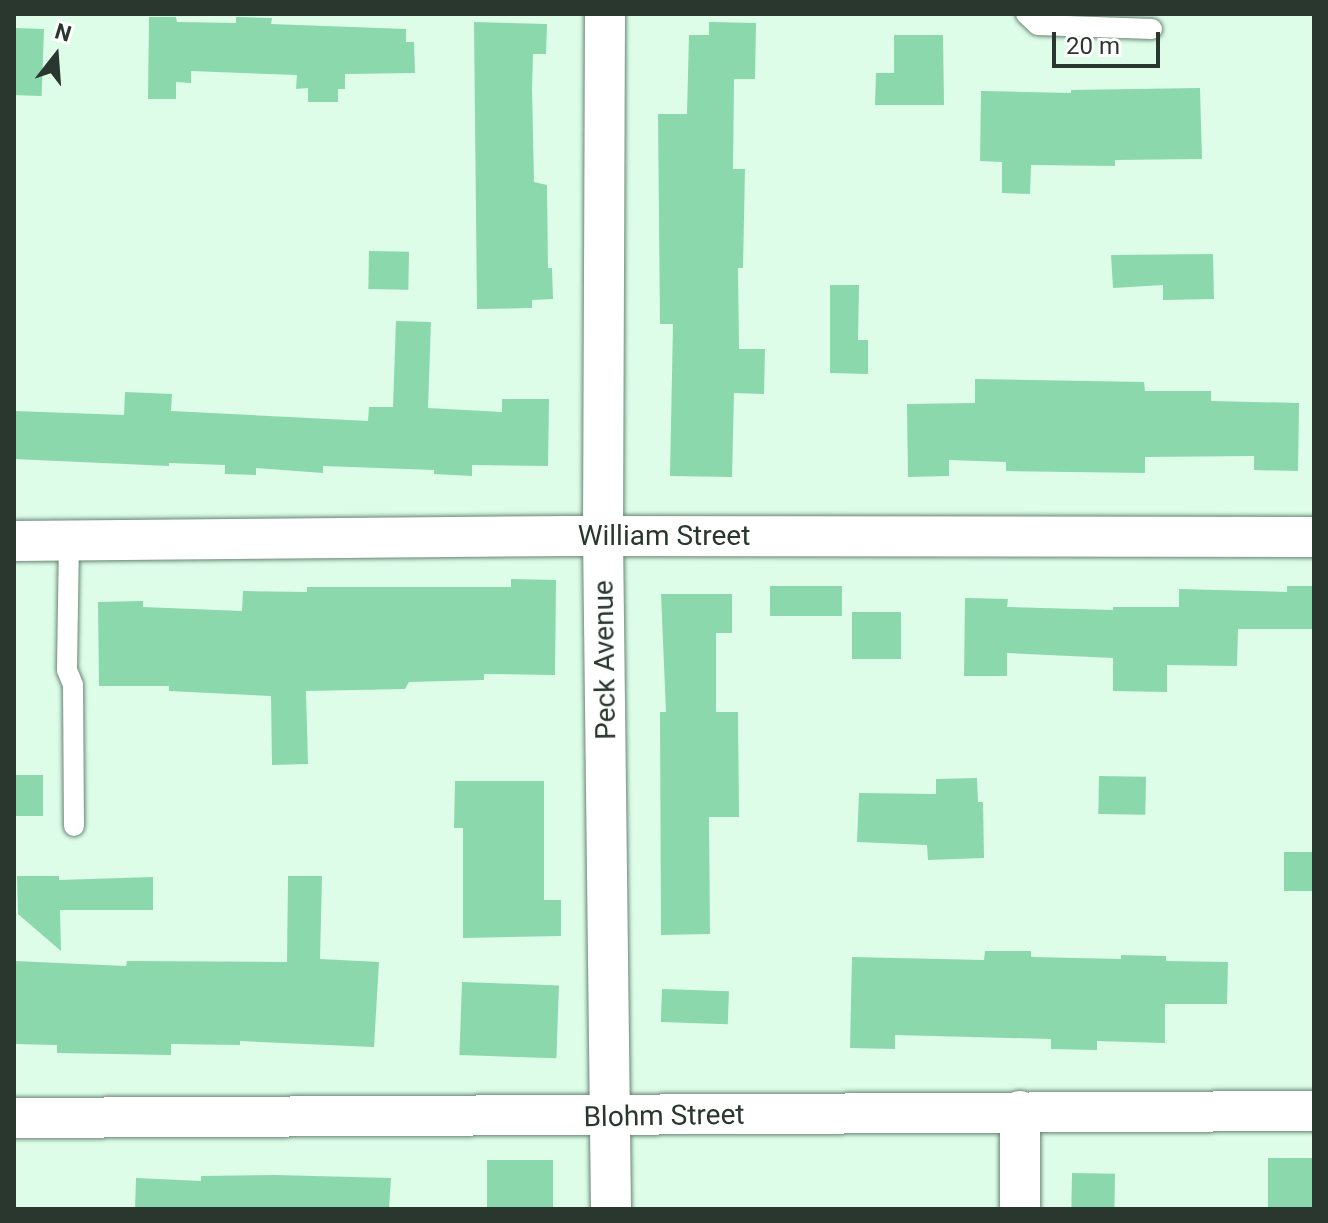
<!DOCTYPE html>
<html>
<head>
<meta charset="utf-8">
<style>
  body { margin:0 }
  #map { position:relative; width:1328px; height:1223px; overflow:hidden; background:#ddfde9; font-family:Roboto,sans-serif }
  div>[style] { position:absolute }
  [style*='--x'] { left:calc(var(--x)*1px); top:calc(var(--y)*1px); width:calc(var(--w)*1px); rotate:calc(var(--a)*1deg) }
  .building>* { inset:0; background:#8bd8ac; transform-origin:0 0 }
  .roads { filter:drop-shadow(0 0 2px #688573) drop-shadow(0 0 2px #688573) }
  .lane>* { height:20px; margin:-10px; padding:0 10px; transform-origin:10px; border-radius:10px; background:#fff }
  .street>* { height:40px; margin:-20px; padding:0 20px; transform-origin:20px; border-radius:20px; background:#fff }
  span { translate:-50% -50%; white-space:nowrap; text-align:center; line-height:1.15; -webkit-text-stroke:7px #fff; paint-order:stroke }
  .street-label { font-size:28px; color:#2a372f }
  .frame { position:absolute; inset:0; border:16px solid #2a372f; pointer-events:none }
  .north { position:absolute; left:16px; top:16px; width:80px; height:80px; -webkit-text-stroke:6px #fff; paint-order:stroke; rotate:17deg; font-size:22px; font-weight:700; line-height:32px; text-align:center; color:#2a372f }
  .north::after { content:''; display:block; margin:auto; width:28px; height:36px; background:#2a372f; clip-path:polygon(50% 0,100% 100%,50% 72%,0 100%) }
  .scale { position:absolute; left:1052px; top:32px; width:108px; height:36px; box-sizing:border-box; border:4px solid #2a372f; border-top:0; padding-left:10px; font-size:24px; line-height:28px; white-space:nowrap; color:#2a372f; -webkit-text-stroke:6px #fff; paint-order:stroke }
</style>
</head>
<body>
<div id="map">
  <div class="building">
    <i style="clip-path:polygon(149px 17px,176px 17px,177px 22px,236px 23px,236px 17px,272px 18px,271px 24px,406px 29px,406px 42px,414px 42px,415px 73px,345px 74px,345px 89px,338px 89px,338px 102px,308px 102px,308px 88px,296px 89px,297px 75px,191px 71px,191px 83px,176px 82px,176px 99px,148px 99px)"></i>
    <i style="clip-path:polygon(474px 22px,547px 24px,546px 54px,533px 54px,532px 89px,534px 182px,547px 185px,548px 268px,552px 268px,553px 299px,532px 300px,532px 308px,477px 309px)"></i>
    <i style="clip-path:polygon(709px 22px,756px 23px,755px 79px,734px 79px,733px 169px,745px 169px,743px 268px,738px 268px,739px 349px,765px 349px,764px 394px,734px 393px,732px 477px,670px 476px,673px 324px,660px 324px,658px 114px,687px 114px,689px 35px,709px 35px)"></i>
    <i style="left:14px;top:28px;width:30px;height:67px;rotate:2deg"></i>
    <i style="clip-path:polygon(894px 35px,943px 35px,944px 105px,875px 105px,876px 73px,894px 73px)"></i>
    <i style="clip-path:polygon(1200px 88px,1202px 159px,1115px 160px,1115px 166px,1031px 165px,1030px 194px,1002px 193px,1002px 162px,980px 161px,981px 91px,1071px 93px,1071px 90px)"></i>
    <i style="left:369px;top:251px;width:40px;height:38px;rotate:1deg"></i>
    <i style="clip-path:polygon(1213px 254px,1214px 299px,1163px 300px,1163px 285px,1113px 288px,1111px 255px)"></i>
    <i style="clip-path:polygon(830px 285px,859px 285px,858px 340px,868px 340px,868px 374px,830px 373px)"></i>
    <i style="clip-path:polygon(396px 321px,431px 322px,428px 408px,502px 412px,502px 399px,549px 399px,548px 466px,472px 465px,472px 476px,434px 474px,434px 470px,323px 466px,323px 473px,256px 468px,256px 475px,225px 474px,225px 465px,169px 463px,169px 466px,14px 459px,14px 411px,124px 415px,125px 392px,172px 394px,171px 411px,368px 421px,369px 407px,393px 407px)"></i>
    <i style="clip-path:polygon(975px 379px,1144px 382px,1145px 391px,1211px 391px,1211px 401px,1299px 403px,1298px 471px,1254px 470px,1254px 456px,1145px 457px,1145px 473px,1006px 471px,1006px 462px,949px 460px,949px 476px,908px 477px,907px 404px,975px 403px)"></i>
    <i style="clip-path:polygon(511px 579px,556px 580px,555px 675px,484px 674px,484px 680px,409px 682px,405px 689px,306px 691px,308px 764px,272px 765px,271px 696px,169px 691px,169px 686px,99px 686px,98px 602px,143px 601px,143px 607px,242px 611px,243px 591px,307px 592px,307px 587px,511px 587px)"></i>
    <i style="left:842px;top:586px;width:30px;height:72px;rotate:90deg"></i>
    <i style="clip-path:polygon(1287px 586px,1314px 586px,1314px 629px,1238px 629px,1237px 666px,1167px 665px,1167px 692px,1113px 691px,1113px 658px,1007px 653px,1007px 676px,964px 676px,965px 598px,1008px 599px,1007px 607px,1113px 610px,1113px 607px,1179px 607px,1179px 589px,1287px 592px)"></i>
    <i style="clip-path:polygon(661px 594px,732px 594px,732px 633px,716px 633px,716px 712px,738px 712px,739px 817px,709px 817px,710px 934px,661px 935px,660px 712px,666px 712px)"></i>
    <i style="left:852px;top:612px;width:49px;height:47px"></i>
    <i style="left:14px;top:775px;width:29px;height:41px"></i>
    <i style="left:1099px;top:776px;width:47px;height:38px;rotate:1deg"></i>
    <i style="clip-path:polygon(977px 778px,978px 802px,983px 802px,984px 858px,928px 860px,927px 845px,857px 842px,859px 793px,936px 794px,936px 779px)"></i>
    <i style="clip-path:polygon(455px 781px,544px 781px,544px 900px,561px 900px,561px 936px,463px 938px,463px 828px,454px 828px)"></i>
    <i style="left:1284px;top:852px;width:30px;height:39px"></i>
    <i style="clip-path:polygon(17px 876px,59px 876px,59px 880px,153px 877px,153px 910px,60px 910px,61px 951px,18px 914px)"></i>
    <i style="clip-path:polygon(288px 876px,322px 876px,320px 959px,379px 962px,374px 1047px,240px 1041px,240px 1045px,171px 1044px,171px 1055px,57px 1053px,57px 1045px,14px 1044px,14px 961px,126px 966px,127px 961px,287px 962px)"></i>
    <i style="clip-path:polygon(985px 951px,1031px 951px,1031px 957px,1121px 959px,1121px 955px,1166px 956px,1166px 961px,1228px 962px,1227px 1004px,1165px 1004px,1165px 1043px,1097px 1041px,1097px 1050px,1051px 1049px,1051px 1039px,895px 1035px,895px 1049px,850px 1048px,852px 957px,984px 960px)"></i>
    <i style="left:462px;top:982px;width:97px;height:73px;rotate:2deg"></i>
    <i style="left:662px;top:989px;width:67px;height:33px;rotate:2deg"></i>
    <i style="left:1314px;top:1158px;width:51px;height:46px;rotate:90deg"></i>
    <i style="left:553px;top:1160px;width:48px;height:66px;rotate:90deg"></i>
    <i style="left:1072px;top:1173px;width:43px;height:36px;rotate:1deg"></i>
    <i style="clip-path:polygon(275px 1175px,391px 1178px,389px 1209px,135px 1209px,136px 1178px,201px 1181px,201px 1176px)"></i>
  </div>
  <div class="roads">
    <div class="lane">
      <i style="--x:1026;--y:14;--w:16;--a:43"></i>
      <i style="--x:1038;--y:25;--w:114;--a:2"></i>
      <i style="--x:69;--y:541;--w:129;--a:90.9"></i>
      <i style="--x:67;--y:670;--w:16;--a:68"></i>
      <i style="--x:73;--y:685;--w:141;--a:89.6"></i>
    </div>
    <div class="street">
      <i style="--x:605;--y:14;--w:522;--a:90.22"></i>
      <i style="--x:603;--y:536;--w:673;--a:89.32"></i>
      <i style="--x:14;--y:541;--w:556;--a:-0.52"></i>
      <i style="--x:570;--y:536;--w:744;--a:0.08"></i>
      <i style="--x:1020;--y:1111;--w:98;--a:90"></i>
      <i style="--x:14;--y:1118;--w:1300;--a:-0.31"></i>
    </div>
  </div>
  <div class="street-label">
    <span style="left:664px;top:536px">William Street</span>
    <span style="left:605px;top:660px;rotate:-91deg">Peck Avenue</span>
    <span style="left:664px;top:1116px;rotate:-1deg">Blohm Street</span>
  </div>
  <div class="frame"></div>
  <div class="north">N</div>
  <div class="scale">20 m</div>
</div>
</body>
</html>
